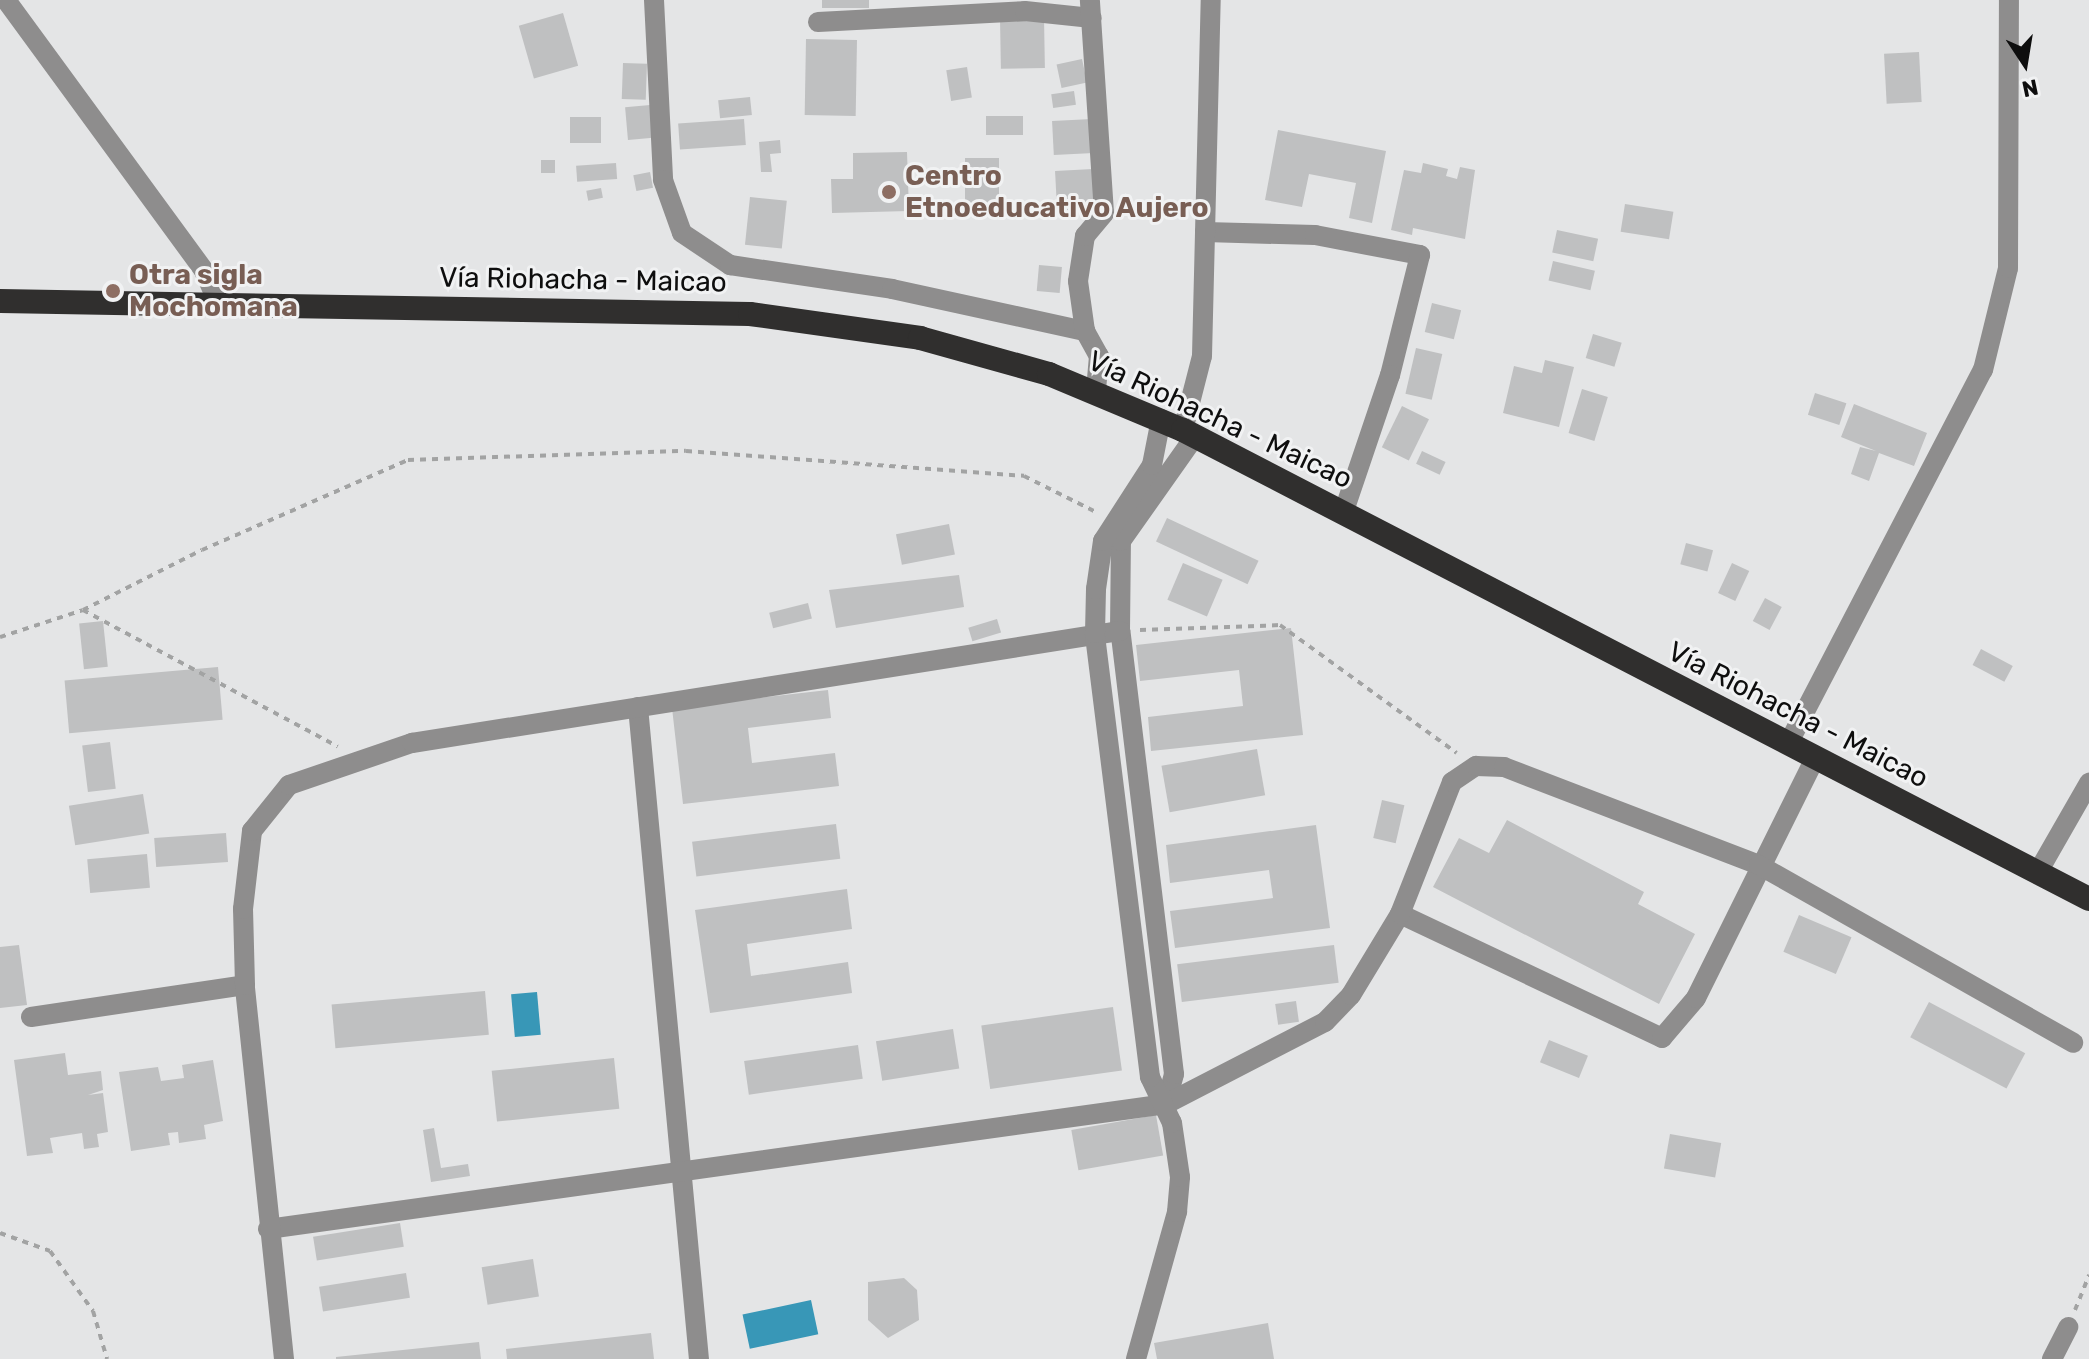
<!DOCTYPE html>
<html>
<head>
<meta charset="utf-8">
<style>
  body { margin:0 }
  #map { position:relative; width:2089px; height:1359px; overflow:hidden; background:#e4e5e6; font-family:Rubik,sans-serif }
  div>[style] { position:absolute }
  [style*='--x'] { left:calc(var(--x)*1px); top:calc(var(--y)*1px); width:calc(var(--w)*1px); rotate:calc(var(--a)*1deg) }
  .water>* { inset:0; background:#3897b7; transform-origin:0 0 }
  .building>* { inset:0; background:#bfc0c1; transform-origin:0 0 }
  .path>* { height:4px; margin-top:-2px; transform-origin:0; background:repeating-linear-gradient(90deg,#a2a3a3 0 6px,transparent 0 12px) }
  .minor>* { height:20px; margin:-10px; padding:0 10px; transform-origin:10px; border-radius:10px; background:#8e8d8d }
  .highway>* { height:24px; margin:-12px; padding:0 12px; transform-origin:12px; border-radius:12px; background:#302f2e }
  .dots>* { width:22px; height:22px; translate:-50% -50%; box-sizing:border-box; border:4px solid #f1f2f3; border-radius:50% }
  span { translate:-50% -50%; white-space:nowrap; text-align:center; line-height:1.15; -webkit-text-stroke:6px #f1f2f3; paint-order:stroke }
  .education-label { font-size:28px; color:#785e54; font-weight:700 }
  .left { translate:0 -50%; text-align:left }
  .street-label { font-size:28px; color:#0e0e0e }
  .north { position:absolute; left:1985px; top:24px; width:80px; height:80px; -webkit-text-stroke:6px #f1f2f3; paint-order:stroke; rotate:168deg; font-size:22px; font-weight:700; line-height:32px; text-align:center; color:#0e0e0e }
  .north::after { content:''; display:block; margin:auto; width:28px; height:36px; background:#0e0e0e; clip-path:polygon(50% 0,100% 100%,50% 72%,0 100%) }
</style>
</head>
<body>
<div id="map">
  <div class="water">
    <i style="left:537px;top:992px;width:43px;height:26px;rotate:85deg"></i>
    <i style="left:811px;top:1300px;width:35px;height:70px;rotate:78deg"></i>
  </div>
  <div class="building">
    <i style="left:822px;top:0;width:47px;height:8px"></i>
    <i style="left:563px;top:13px;width:55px;height:46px;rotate:74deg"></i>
    <i style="left:1044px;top:17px;width:51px;height:44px;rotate:89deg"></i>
    <i style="left:806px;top:39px;width:51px;height:76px;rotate:1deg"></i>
    <i style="left:1919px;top:52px;width:50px;height:35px;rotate:87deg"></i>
    <i style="left:1082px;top:59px;width:24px;height:26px;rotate:78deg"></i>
    <i style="left:623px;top:63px;width:24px;height:36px;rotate:2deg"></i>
    <i style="left:967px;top:67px;width:31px;height:21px;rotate:81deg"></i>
    <i style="left:1074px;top:91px;width:14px;height:23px;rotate:82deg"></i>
    <i style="left:750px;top:97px;width:18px;height:32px;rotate:84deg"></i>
    <i style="left:650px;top:105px;width:33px;height:25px;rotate:85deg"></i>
    <i style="left:1023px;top:116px;width:19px;height:37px;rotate:90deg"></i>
    <i style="left:570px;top:117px;width:31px;height:26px"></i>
    <i style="left:744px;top:119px;width:26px;height:66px;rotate:86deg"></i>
    <i style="left:1092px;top:119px;width:34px;height:40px;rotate:87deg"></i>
    <i style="clip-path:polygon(1278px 130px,1386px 151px,1372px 223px,1349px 218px,1356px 183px,1309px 174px,1302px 207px,1265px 200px)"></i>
    <i style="clip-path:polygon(780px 140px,781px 153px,770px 154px,772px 172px,761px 172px,759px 142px)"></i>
    <i style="clip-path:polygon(907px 152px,909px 211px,832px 213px,831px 179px,853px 179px,853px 153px)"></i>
    <i style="left:965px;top:158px;width:34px;height:46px"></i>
    <i style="left:555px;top:160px;width:13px;height:14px;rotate:90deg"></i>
    <i style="left:616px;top:163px;width:16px;height:40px;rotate:86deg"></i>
    <i style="clip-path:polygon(1423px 163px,1448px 169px,1446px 176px,1457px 179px,1460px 167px,1475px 170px,1465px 239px,1413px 228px,1412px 235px,1391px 230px,1404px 170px,1421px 173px)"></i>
    <i style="left:1093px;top:169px;width:40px;height:38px;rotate:87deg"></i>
    <i style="left:650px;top:172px;width:16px;height:17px;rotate:79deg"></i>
    <i style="left:601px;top:188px;width:10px;height:15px;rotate:79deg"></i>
    <i style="left:750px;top:197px;width:37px;height:48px;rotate:6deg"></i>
    <i style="left:1625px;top:204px;width:49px;height:28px;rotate:9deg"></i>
    <i style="left:1557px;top:230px;width:42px;height:23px;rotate:12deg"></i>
    <i style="left:1553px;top:261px;width:43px;height:20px;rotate:13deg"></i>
    <i style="left:1039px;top:265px;width:23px;height:26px;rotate:5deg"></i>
    <i style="left:1432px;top:303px;width:30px;height:30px;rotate:14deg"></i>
    <i style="left:1593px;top:334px;width:30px;height:25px;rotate:17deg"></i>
    <i style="left:1416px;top:348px;width:27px;height:47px;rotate:13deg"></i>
    <i style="clip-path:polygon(1545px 360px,1574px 367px,1559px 427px,1503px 413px,1514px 366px,1542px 373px)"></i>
    <i style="left:1582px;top:389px;width:27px;height:46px;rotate:17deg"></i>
    <i style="left:1815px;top:393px;width:33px;height:23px;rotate:18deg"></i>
    <i style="clip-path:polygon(1854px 404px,1927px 433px,1914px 466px,1879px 453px,1869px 481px,1851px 474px,1860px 447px,1876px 451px,1841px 437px)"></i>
    <i style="left:1402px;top:406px;width:30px;height:46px;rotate:26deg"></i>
    <i style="left:1422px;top:451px;width:26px;height:14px;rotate:25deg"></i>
    <i style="left:1167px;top:518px;width:101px;height:26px;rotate:25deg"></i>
    <i style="left:949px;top:524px;width:31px;height:54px;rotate:79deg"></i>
    <i style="left:1686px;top:543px;width:28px;height:22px;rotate:15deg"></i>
    <i style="left:1183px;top:563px;width:43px;height:40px;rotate:23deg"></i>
    <i style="left:1732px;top:563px;width:19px;height:33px;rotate:25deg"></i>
    <i style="clip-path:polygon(959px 575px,964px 607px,836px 628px,829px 590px)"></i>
    <i style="left:1765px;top:598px;width:19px;height:26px;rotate:28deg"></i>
    <i style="left:808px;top:603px;width:16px;height:40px;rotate:76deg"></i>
    <i style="left:997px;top:619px;width:14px;height:30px;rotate:73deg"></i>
    <i style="left:103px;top:621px;width:46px;height:24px;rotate:84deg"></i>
    <i style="clip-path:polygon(1291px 628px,1303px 735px,1151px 751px,1148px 717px,1243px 706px,1239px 670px,1140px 681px,1136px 645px)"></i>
    <i style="left:1981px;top:649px;width:36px;height:18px;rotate:28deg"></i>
    <i style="left:218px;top:667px;width:53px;height:154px;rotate:85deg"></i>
    <i style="clip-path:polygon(828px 690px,831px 718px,748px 728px,752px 763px,835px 753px,839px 786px,683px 804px,672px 708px)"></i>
    <i style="left:110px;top:742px;width:47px;height:28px;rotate:83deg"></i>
    <i style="left:1257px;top:749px;width:47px;height:97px;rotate:80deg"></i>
    <i style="left:143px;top:794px;width:40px;height:75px;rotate:81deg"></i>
    <i style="left:1382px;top:800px;width:23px;height:39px;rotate:13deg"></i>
    <i style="clip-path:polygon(1507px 820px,1644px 892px,1638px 904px,1695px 934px,1659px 1004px,1433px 887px,1459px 838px,1489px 853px)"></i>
    <i style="left:836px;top:824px;width:35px;height:145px;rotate:83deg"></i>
    <i style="clip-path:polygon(1316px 825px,1330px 928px,1175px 948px,1170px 911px,1273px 898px,1269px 870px,1170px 883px,1166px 845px)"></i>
    <i style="left:226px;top:833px;width:29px;height:72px;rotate:86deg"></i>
    <i style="left:147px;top:854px;width:34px;height:60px;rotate:85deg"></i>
    <i style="clip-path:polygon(847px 889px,852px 929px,747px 944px,751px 976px,848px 962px,852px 993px,710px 1013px,695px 910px)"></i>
    <i style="left:1799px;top:915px;width:57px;height:40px;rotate:23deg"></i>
    <i style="clip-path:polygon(19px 945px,27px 1005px,0 1008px,0 947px)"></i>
    <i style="left:1334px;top:945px;width:38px;height:158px;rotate:83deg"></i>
    <i style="left:485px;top:991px;width:44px;height:154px;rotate:85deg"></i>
    <i style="left:1296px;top:1001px;width:21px;height:21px;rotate:82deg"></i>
    <i style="left:1929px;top:1002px;width:109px;height:40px;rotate:28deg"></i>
    <i style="left:1113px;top:1007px;width:64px;height:133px;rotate:82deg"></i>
    <i style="left:953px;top:1029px;width:40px;height:78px;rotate:81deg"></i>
    <i style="left:1549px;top:1040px;width:42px;height:24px;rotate:22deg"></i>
    <i style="left:858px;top:1045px;width:34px;height:115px;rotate:82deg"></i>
    <i style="clip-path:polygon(65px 1053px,68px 1075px,101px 1071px,103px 1090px,88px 1095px,103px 1093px,108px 1132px,97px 1134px,99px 1147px,84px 1149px,82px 1133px,50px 1138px,53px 1153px,27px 1156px,14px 1060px)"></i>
    <i style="left:614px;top:1058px;width:51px;height:123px;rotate:84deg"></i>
    <i style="clip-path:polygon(213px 1060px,223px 1121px,204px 1125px,206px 1139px,179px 1143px,178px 1132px,168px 1133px,170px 1145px,131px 1151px,119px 1072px,158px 1067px,161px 1081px,184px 1078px,182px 1065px)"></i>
    <i style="left:1156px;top:1115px;width:41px;height:86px;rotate:80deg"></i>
    <i style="clip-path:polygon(434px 1128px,441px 1168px,468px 1164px,470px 1176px,431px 1182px,423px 1130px)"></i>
    <i style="left:1670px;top:1134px;width:52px;height:35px;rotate:10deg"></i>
    <i style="left:400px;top:1223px;width:24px;height:88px;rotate:81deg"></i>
    <i style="left:533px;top:1259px;width:38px;height:52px;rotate:81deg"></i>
    <i style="left:406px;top:1273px;width:25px;height:88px;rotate:81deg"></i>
    <i style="clip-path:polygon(904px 1278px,917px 1290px,919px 1320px,888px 1338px,868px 1320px,868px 1282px)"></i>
    <i style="clip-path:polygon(1268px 1323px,1274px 1359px,1157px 1359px,1154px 1343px)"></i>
    <i style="clip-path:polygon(651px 1333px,654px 1359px,507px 1359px,506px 1349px)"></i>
    <i style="clip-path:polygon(479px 1342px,481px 1359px,336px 1359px,336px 1357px)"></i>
  </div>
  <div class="path">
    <i style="--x:83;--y:610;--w:289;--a:28.2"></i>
    <i style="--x:1140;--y:630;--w:140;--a:-2"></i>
    <i style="--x:1280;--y:625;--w:218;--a:35.9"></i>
    <i style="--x:0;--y:637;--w:87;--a:-18"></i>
    <i style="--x:83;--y:610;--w:133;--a:-26.8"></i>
    <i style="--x:202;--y:550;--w:225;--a:-23.6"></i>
    <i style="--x:408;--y:460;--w:278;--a:-1.9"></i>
    <i style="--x:686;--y:451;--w:339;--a:4.2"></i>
    <i style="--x:1024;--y:476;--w:83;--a:26.6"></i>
    <i style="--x:0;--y:1233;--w:53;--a:19.8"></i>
    <i style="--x:50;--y:1251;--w:74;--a:54.4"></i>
    <i style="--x:93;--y:1311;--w:50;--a:73.7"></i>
    <i style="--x:2075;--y:1310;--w:38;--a:-68"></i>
  </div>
  <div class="minor">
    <i style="--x:6;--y:0;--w:336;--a:53.8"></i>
    <i style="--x:204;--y:271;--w:35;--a:66"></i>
    <i style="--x:654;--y:0;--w:180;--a:87.1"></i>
    <i style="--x:663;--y:180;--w:56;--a:70.3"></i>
    <i style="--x:682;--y:233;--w:58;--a:33.7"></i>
    <i style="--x:730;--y:265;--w:164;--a:8.4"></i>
    <i style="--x:892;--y:289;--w:198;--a:12.3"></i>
    <i style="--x:1085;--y:331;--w:29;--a:61"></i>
    <i style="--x:1099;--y:356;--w:35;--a:95"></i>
    <i style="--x:818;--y:22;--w:207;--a:-3"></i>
    <i style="--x:1025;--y:11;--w:67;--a:6"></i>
    <i style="--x:1205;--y:232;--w:110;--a:1.6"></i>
    <i style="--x:1315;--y:235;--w:107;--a:10.8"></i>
    <i style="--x:1420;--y:255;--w:124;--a:104"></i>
    <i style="--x:1390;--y:375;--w:144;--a:108.7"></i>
    <i style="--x:1085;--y:331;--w:50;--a:-98"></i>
    <i style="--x:1078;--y:281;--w:46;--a:-81.2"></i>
    <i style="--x:1085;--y:236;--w:30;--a:-50"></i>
    <i style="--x:1104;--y:213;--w:213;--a:-93.8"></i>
    <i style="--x:1183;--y:430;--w:76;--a:-75.6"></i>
    <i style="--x:1202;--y:356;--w:356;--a:-88.6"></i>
    <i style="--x:638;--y:707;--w:655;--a:84.66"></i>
    <i style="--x:1788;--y:744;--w:422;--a:-62.5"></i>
    <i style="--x:1983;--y:370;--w:105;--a:-76.2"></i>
    <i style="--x:2008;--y:268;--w:268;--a:-89.8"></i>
    <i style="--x:2038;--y:872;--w:103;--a:-60.2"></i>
    <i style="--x:1400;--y:914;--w:290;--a:25.3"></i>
    <i style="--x:1662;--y:1038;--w:52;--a:-49.6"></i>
    <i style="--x:1696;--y:998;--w:268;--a:-63.6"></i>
    <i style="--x:31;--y:1017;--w:216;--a:-8.5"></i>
    <i style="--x:1166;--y:1104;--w:31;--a:-75"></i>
    <i style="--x:1174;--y:1074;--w:446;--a:-96.9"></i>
    <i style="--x:1120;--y:631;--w:90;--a:-89.4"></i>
    <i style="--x:1121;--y:541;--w:128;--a:-54.8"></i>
    <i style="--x:268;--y:1229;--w:907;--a:-7.92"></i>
    <i style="--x:1166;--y:1104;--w:179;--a:-27.3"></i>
    <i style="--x:1325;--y:1022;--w:37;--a:-46"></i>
    <i style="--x:1351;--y:995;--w:95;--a:-58.8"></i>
    <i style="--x:1400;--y:914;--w:142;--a:-68.5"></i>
    <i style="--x:1452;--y:782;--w:29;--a:-34"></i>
    <i style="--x:1476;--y:766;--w:28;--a:2"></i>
    <i style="--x:1504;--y:767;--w:273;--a:21"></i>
    <i style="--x:1759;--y:865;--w:361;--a:29.5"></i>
    <i style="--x:284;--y:1359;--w:376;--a:-96"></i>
    <i style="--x:245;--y:985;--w:76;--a:-91.5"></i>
    <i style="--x:243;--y:909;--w:79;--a:-83.4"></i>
    <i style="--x:252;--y:831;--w:59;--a:-51.2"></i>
    <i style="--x:289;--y:785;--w:130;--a:-18.9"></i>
    <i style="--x:412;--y:743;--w:717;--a:-8.99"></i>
    <i style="--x:1136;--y:1359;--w:153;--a:-74.4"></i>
    <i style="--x:1177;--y:1212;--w:35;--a:-85"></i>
    <i style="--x:1180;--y:1177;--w:55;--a:-98.4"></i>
    <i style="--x:1172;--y:1123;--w:51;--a:-115.6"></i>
    <i style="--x:1150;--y:1077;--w:447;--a:-97.1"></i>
    <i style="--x:1095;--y:633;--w:44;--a:-88.7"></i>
    <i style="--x:1096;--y:589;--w:49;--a:-81.7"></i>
    <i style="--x:1103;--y:541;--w:90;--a:-57.2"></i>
    <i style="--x:1152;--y:465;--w:47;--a:-78.9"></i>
    <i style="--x:2052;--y:1359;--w:36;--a:-63"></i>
  </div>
  <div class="highway">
    <i style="--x:0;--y:301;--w:750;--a:0.99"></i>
    <i style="--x:750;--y:314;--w:172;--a:8"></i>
    <i style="--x:920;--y:338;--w:134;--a:15.6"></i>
    <i style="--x:1049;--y:374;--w:145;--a:22.7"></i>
    <i style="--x:1183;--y:430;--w:1020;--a:27.37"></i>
  </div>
  <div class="dots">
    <i style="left:889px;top:192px;background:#8d6e63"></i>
    <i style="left:113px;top:291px;background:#8d6e63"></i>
  </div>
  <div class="education-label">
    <span class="left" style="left:905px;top:192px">Centro<br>Etnoeducativo Aujero</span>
    <span class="left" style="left:129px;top:291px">Otra sigla<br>Mochomana</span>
  </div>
  <div class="street-label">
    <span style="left:583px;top:280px;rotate:1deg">Vía Riohacha - Maicao</span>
    <span style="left:1220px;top:420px;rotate:25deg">Vía Riohacha - Maicao</span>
    <span style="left:1798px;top:715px;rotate:27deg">Vía Riohacha - Maicao</span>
  </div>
  <div class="north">N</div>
</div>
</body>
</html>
